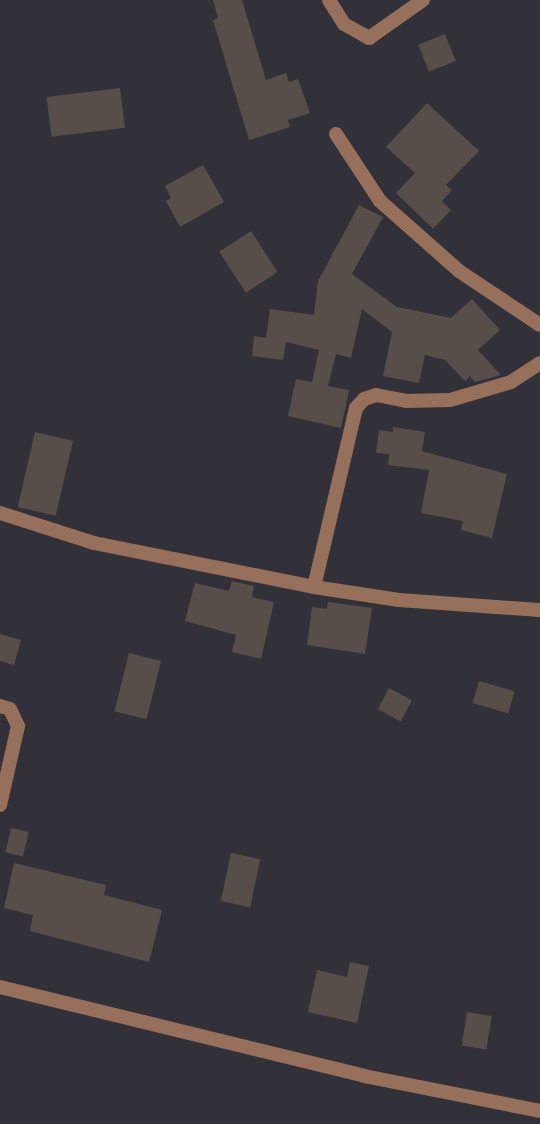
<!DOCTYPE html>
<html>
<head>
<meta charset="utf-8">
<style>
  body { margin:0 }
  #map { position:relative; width:540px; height:1124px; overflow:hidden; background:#32313a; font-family:"Source Serif 4",serif }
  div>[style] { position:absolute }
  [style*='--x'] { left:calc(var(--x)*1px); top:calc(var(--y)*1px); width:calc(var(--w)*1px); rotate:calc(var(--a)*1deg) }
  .building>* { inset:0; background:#574d49; transform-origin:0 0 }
  .street>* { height:14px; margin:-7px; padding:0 7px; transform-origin:7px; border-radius:7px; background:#97705b }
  span { translate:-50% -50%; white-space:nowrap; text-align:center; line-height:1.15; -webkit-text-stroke:5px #32313a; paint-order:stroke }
</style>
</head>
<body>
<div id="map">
  <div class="building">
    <i style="clip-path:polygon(213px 0,242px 0,266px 80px,286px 73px,289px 82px,298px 79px,310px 113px,288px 120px,290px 127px,249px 140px,213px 20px,218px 18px)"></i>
    <i style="left:445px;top:34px;width:29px;height:29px;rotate:68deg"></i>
    <i style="left:120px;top:88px;width:40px;height:74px;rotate:83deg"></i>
    <i style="clip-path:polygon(427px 103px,479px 151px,446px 185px,452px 190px,442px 201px,451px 210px,433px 229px,396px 193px,415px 173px,386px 147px)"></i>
    <i style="clip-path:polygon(203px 165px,224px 202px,180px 227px,166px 201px,171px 198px,165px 186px)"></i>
    <i style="clip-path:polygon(359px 205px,383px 217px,352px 274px,397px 307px,451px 318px,472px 299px,500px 330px,478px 350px,501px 375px,475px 382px,470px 376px,465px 381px,445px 360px,425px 355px,419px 383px,383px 376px,392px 332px,362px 309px,351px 358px,336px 354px,328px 386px,349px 390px,341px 428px,288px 416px,296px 379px,312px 382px,319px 350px,286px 342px,283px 360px,252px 356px,254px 336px,266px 338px,270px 309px,314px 315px,318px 281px)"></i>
    <i style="left:251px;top:231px;width:49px;height:38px;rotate:57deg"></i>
    <i style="clip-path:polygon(393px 427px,425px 432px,422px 451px,507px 474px,492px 538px,461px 530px,463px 521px,421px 513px,429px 470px,388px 465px,389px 454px,376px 453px,379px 430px,393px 432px)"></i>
    <i style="left:35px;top:432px;width:39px;height:77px;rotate:13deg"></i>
    <i style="clip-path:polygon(232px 581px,254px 586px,252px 597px,274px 602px,261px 659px,232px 652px,236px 635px,185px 621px,195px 583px,229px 591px)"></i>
    <i style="clip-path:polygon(328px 602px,372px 608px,365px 654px,307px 645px,312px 607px,327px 609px)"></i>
    <i style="clip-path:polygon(0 634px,21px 640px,14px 665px,0 661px)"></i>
    <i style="left:129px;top:653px;width:33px;height:60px;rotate:14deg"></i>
    <i style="left:479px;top:681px;width:37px;height:23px;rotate:16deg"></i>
    <i style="left:389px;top:688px;width:26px;height:24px;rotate:28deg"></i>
    <i style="left:11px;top:828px;width:18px;height:25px;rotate:13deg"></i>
    <i style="left:231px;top:853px;width:30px;height:49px;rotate:12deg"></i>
    <i style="clip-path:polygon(14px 863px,106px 885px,104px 895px,162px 910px,149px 962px,30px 931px,33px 915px,4px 908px)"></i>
    <i style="clip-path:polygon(350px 962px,369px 966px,357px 1023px,308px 1012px,317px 970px,347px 977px)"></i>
    <i style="left:467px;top:1012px;width:25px;height:34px;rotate:9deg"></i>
  </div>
  <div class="street">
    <i style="--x:329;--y:0;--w:28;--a:58"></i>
    <i style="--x:344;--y:24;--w:29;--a:29"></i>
    <i style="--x:369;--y:38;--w:66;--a:-35.1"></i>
    <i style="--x:336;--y:134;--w:80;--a:56.7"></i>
    <i style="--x:380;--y:201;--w:106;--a:41.5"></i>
    <i style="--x:459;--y:271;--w:97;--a:33.7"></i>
    <i style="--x:0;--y:513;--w:99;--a:17.7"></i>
    <i style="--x:94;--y:543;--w:224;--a:11.3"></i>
    <i style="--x:314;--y:587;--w:86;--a:8.7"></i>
    <i style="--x:399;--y:600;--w:141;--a:4.1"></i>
    <i style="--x:314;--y:587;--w:184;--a:-76.8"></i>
    <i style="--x:356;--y:408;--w:12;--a:-48"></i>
    <i style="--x:364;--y:399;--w:13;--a:-18"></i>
    <i style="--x:376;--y:395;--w:31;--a:11"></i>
    <i style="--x:406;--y:401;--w:44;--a:-1.3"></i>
    <i style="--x:450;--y:400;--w:64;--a:-16.4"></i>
    <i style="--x:511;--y:382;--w:35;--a:-33"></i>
    <i style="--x:0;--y:706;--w:10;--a:17"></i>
    <i style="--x:10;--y:709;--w:19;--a:65"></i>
    <i style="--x:18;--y:726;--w:81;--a:102.8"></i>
    <i style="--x:0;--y:987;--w:375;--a:13.7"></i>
    <i style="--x:364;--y:1076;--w:179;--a:11.2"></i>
  </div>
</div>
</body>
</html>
